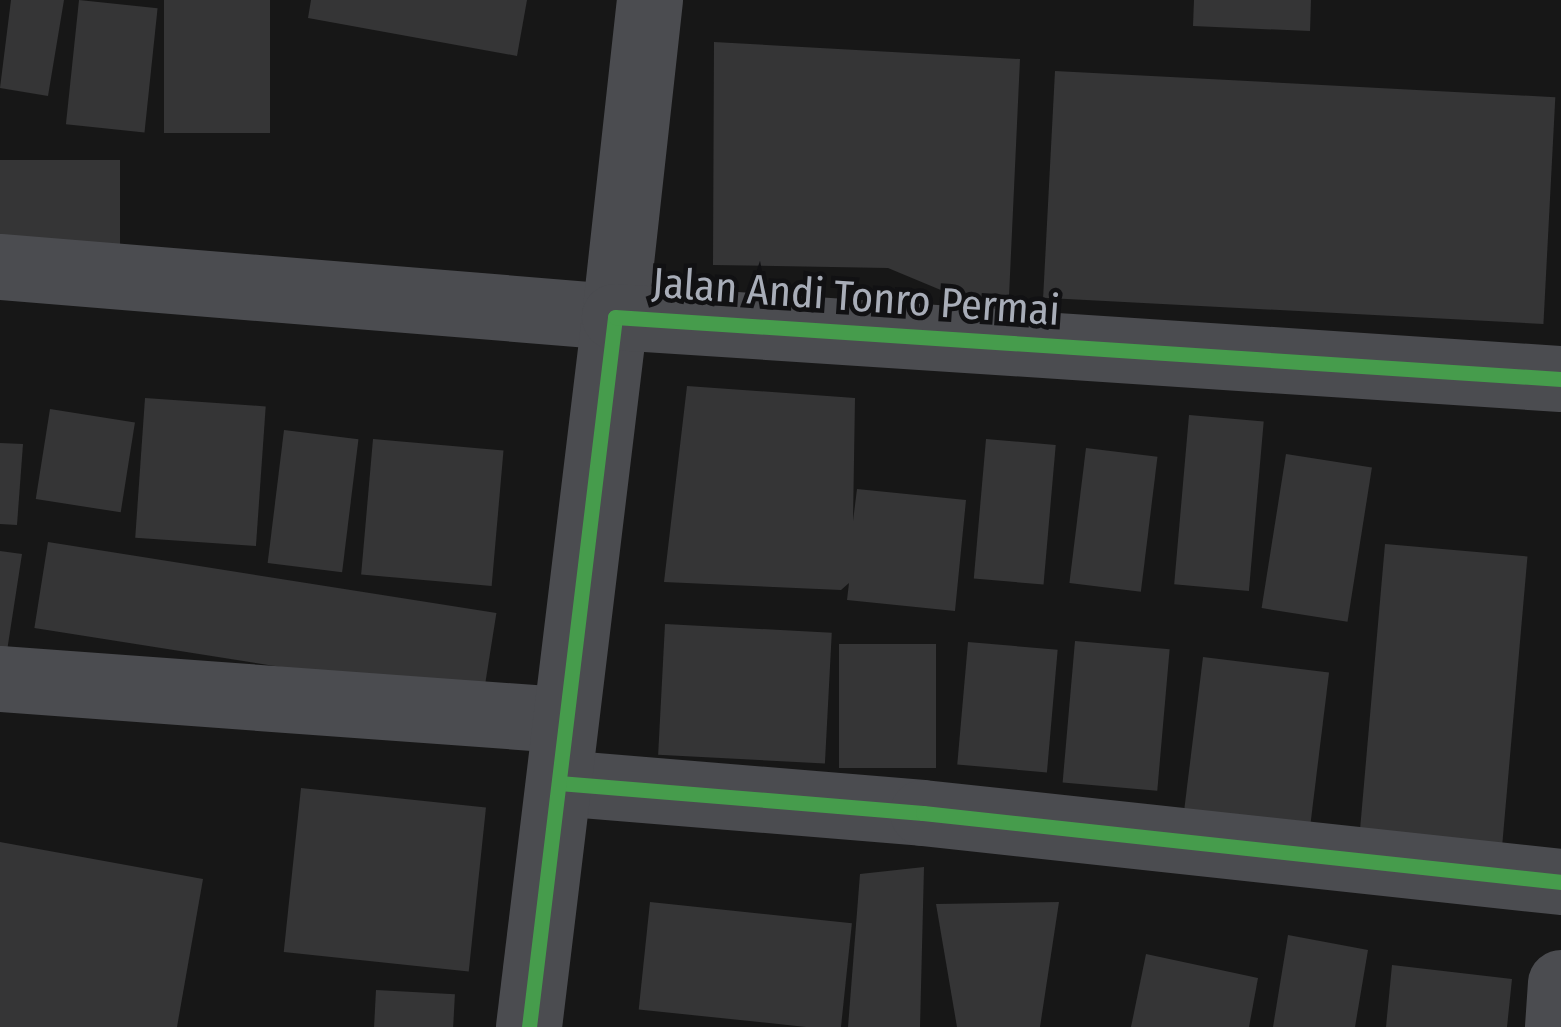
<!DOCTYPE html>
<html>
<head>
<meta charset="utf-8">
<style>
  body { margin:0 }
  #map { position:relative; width:1561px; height:1027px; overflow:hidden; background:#171717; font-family:"Fira Sans Condensed",sans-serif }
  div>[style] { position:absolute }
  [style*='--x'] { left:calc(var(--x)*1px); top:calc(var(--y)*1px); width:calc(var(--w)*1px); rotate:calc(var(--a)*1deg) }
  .building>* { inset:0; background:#353536; transform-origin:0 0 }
  .minor>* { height:66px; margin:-33px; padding:0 33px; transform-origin:33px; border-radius:33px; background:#4b4c50 }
  .cycleway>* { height:15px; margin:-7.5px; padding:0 7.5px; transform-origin:7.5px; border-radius:7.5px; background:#469c4c }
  span { translate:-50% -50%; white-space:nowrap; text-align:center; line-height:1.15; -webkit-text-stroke:9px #111113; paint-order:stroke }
  .street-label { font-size:42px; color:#a8adb8 }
</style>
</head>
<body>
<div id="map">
  <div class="building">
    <i style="clip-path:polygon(11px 0,64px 0,48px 96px,0 88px)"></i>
    <i style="left:79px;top:0;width:79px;height:125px;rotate:6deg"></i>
    <i style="left:164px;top:0;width:106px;height:133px"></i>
    <i style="clip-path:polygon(311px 0,527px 0,517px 56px,308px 18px)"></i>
    <i style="clip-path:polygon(1194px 0,1311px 0,1310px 31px,1193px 26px)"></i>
    <i style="clip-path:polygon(714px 42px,1020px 59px,1008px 318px,888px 268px,713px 265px)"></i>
    <i style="left:1055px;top:71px;width:501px;height:227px;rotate:3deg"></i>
    <i style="left:0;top:160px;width:120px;height:84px"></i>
    <i style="clip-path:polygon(687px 386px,855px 398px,853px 521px,857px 489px,966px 500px,955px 611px,847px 600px,849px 583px,841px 590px,664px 582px)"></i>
    <i style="left:145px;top:398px;width:121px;height:140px;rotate:4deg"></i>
    <i style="left:50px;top:409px;width:86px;height:91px;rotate:9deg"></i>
    <i style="left:1189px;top:415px;width:75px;height:170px;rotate:5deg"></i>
    <i style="left:284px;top:430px;width:75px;height:134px;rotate:7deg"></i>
    <i style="left:373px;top:439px;width:131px;height:136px;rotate:5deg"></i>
    <i style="left:986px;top:439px;width:70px;height:140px;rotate:5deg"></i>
    <i style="clip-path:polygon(0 443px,23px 444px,17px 525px,0 524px)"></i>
    <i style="left:1086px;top:448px;width:72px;height:136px;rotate:7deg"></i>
    <i style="left:1286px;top:454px;width:87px;height:156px;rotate:9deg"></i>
    <i style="left:48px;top:542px;width:454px;height:87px;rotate:9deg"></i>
    <i style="left:1385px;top:544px;width:143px;height:312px;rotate:5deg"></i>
    <i style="clip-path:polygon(0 551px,22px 554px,5px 664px,0 664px)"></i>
    <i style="left:665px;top:624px;width:167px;height:131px;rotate:3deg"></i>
    <i style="left:1075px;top:641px;width:95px;height:142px;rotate:5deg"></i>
    <i style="left:968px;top:642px;width:90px;height:123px;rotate:5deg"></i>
    <i style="left:839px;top:644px;width:97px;height:124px"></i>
    <i style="left:1203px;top:657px;width:127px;height:158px;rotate:7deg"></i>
    <i style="left:301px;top:788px;width:186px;height:165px;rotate:6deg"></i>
    <i style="clip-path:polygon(0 842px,203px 879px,177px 1027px,0 1027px)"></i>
    <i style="clip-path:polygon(924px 867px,920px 1027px,848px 1027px,860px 874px)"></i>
    <i style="left:650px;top:902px;width:203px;height:108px;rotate:6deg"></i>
    <i style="clip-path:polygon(1059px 902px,1040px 1027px,957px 1027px,936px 904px)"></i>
    <i style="clip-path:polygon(1288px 935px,1368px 950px,1355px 1027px,1273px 1027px)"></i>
    <i style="clip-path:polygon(1146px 954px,1258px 978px,1249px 1027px,1131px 1027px)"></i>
    <i style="clip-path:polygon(1392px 965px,1512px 979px,1507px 1027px,1386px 1027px)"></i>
    <i style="left:376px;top:990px;width:79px;height:37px;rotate:3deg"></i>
  </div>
  <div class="minor">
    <i style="--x:0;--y:267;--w:617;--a:4.65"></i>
    <i style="--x:615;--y:317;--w:319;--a:-83.7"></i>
    <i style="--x:0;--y:679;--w:562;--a:4.18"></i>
    <i style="--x:559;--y:783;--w:365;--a:4.7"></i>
    <i style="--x:923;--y:813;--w:642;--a:6.17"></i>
    <i style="--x:529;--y:1027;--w:715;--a:-83.09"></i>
    <i style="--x:615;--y:317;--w:948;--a:3.75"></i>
    <i style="--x:1558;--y:1027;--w:44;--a:-86.1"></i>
  </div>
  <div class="cycleway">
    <i style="--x:559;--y:783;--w:365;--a:4.7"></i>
    <i style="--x:923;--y:813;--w:642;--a:6.17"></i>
    <i style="--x:529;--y:1027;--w:715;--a:-83.09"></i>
    <i style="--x:615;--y:317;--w:948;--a:3.75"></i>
  </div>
  <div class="street-label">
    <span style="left:856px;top:297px;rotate:4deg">Jalan Andi Tonro Permai</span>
  </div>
</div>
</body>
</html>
